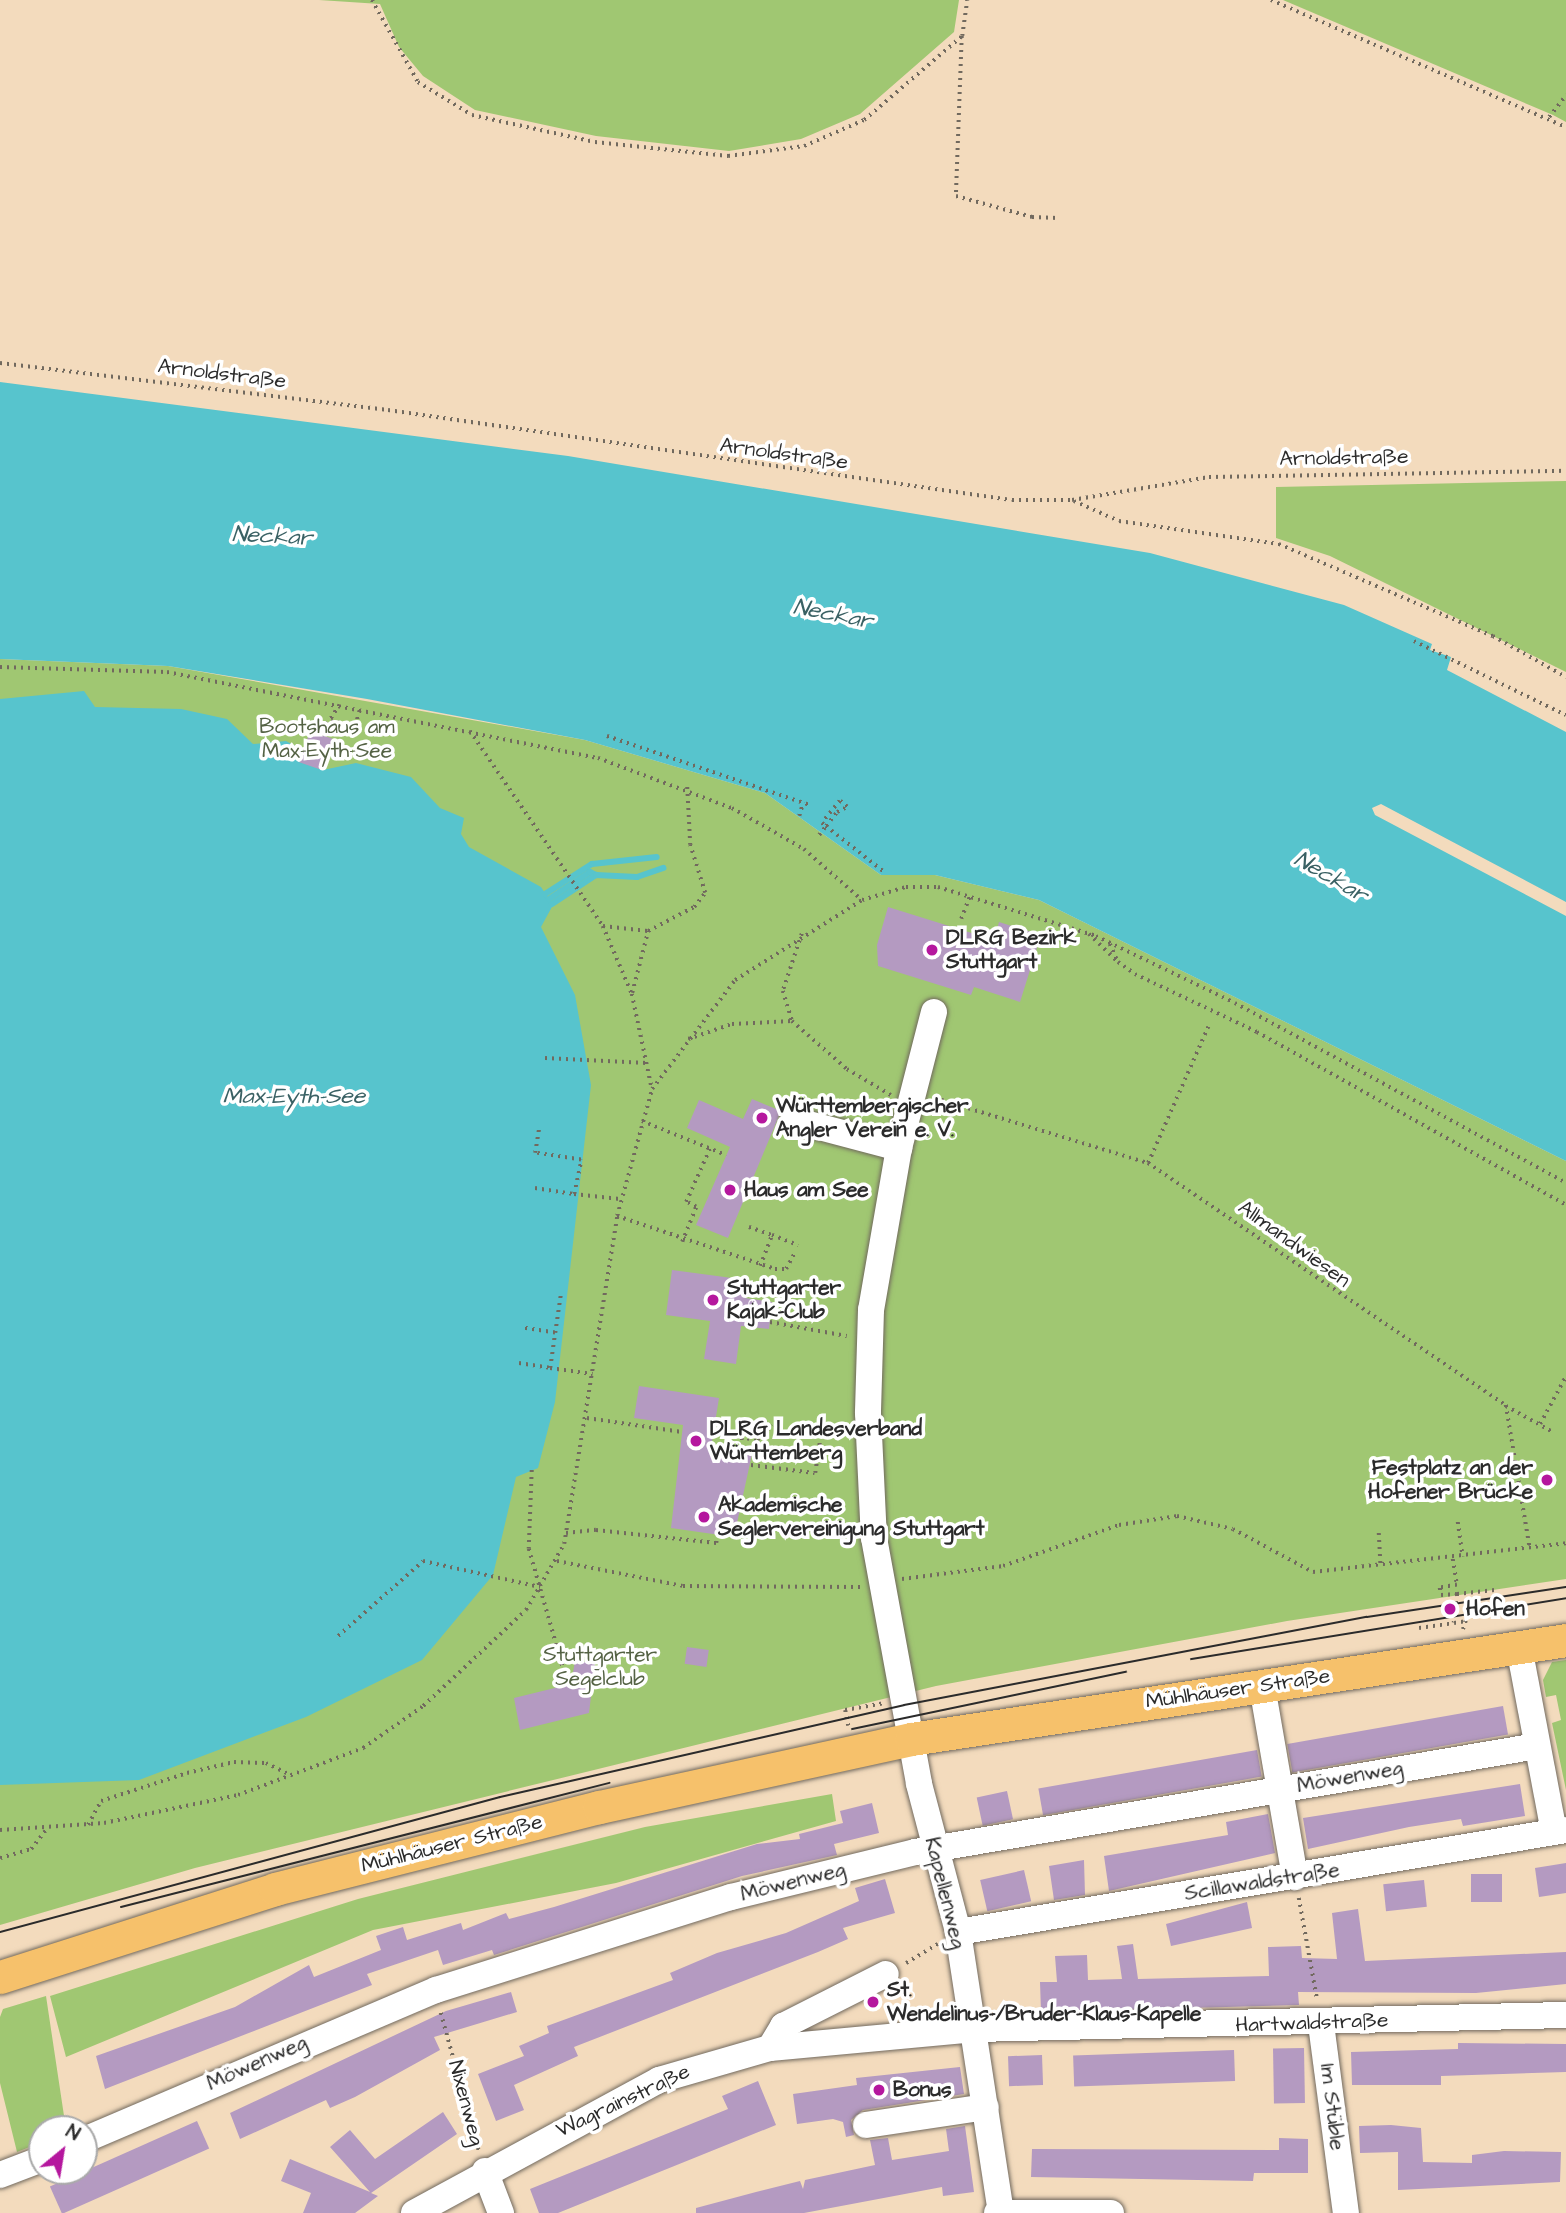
<!DOCTYPE html>
<html>
<head>
<meta charset="utf-8">
<style>
  body { margin:0 }
  #map { position:relative; width:1566px; height:2213px; overflow:hidden; background:#f3dbbd; font-family:"Architects Daughter",sans-serif }
  div>[style] { position:absolute }
  [style*='--x'] { left:calc(var(--x)*1px); top:calc(var(--y)*1px); width:calc(var(--w)*1px); rotate:calc(var(--a)*1deg) }
  .green>* { inset:0; background:#a0c772 }
  .water>* { inset:0; background:#57c4cd }
  .stream>* { height:6px; margin:-3px; padding:0 3px; transform-origin:3px; border-radius:3px; background:#57c4cd }
  .building>* { inset:0; background:#b49ac1; transform-origin:0 0 }
  .path>* { height:3.5px; margin-top:-1.75px; transform-origin:0; background:repeating-linear-gradient(90deg,#71695e 0 2px,transparent 0 7px) }
  .roads { filter:drop-shadow(0 0 2px #71695e) drop-shadow(0 0 2px #71695e) }
  .minor>* { height:26px; margin:-13px; padding:0 13px; transform-origin:13px; border-radius:13px; background:#fff }
  .major>* { height:33px; margin:-16.5px; padding:0 16.5px; transform-origin:16.5px; border-radius:16.5px; background:#f6c16b }
  .tram>* { height:2px; margin:-1px; padding:0 1px; transform-origin:1px; border-radius:1px; background:#2b2b2b }
  .dots>* { width:19px; height:19px; translate:-50% -50%; box-sizing:border-box; border:4px solid #fff; border-radius:50% }
  span { translate:-50% -50%; white-space:nowrap; text-align:center; line-height:1.15; -webkit-text-stroke:7px #fff; paint-order:stroke }
  .street-label { font-size:21px; color:#2b2b2b }
  .park-label { font-size:21px; color:#546244 }
  .poi-label { font-size:21px; color:#2b2b2b; font-weight:700 }
  .left { translate:0 -50%; text-align:left }
  .right { translate:-100% -50%; text-align:right }
  .water-label { font-size:23px; color:#3a6164; font-style:italic }
  .north { position:absolute; left:28px; top:2115px; width:70px; height:70px; box-sizing:border-box; background:#fff; border:2px solid #aaa; border-radius:50%; rotate:30deg; font-size:19px; font-weight:700; line-height:28px; text-align:center; color:#2b2b2b }
  .north::after { content:''; display:block; margin:auto; width:24px; height:32px; background:#b5179e; clip-path:polygon(50% 0,100% 100%,50% 72%,0 100%) }
</style>
</head>
<body>
<div id="map">
  <div class="green">
    <i style="clip-path:polygon(319px 0,959px 0,954px 32px,860px 114px,801px 139px,729px 151px,596px 136px,475px 110px,423px 76px,399px 47px,380px 4px)"></i>
    <i style="clip-path:polygon(1283px 0,1566px 0,1566px 122px,1553px 115px)"></i>
    <i style="clip-path:polygon(1566px 481px,1566px 672px,1330px 556px,1276px 538px,1276px 487px)"></i>
    <i style="clip-path:polygon(0 659px,168px 666px,585px 740px,765px 793px,881px 875px,935px 875px,1039px 900px,1566px 1161px,1566px 1579px,1287px 1621px,936px 1686px,195px 1868px,0 1925px)"></i>
    <i style="clip-path:polygon(1566px 1660px,1566px 1790px,1552px 1723px,1561px 1720px,1556px 1695px,1546px 1697px,1543px 1680px,1552px 1662px)"></i>
    <i style="clip-path:polygon(832px 1794px,836px 1821px,616px 1883px,373px 1930px,66px 2057px,50px 1996px,358px 1899px,645px 1827px)"></i>
    <i style="clip-path:polygon(46px 1996px,66px 2129px,42px 2129px,42px 2142px,17px 2152px,0 2083px,0 2017px,3px 2009px)"></i>
  </div>
  <div class="water">
    <i style="clip-path:polygon(0 382px,568px 456px,1150px 553px,1344px 605px,1432px 644px,1430px 650px,1451px 657px,1447px 670px,1566px 732px,1566px 902px,1381px 804px,1372px 808px,1375px 815px,1566px 916px,1566px 1161px,1039px 900px,935px 875px,881px 875px,765px 793px,585px 740px,367px 699px,168px 666px,0 659px)"></i>
    <i style="clip-path:polygon(84px 691px,95px 707px,181px 709px,227px 719px,253px 744px,286px 741px,297px 747px,300px 762px,323px 770px,356px 763px,411px 777px,440px 808px,464px 818px,461px 834px,469px 847px,541px 887px,553px 905px,541px 927px,575px 995px,591px 1085px,555px 1402px,538px 1468px,516px 1477px,493px 1575px,422px 1660px,306px 1717px,139px 1780px,0 1785px,0 699px)"></i>
  </div>
  <div class="stream">
    <i style="--x:545;--y:894;--w:56;--a:-32.6"></i>
    <i style="--x:592;--y:864;--w:65;--a:-6.1"></i>
    <i style="--x:549;--y:899;--w:49;--a:-33.4"></i>
    <i style="--x:590;--y:872;--w:7;--a:27"></i>
    <i style="--x:552;--y:904;--w:53;--a:-33.4"></i>
    <i style="--x:596;--y:875;--w:41;--a:2.8"></i>
    <i style="--x:637;--y:877;--w:28;--a:-19"></i>
  </div>
  <div class="building">
    <i style="left:310px;top:731px;width:24px;height:33px;rotate:19deg"></i>
    <i style="clip-path:polygon(888px 907px,994px 940px,999px 922px,1041px 935px,1020px 1002px,974px 987px,971px 995px,878px 966px,877px 945px)"></i>
    <i style="clip-path:polygon(752px 1099px,781px 1111px,728px 1238px,696px 1225px,730px 1147px,687px 1128px,699px 1100px,743px 1119px)"></i>
    <i style="clip-path:polygon(672px 1270px,747px 1280px,745px 1298px,772px 1302px,769px 1329px,741px 1326px,736px 1364px,704px 1359px,710px 1321px,666px 1315px)"></i>
    <i style="clip-path:polygon(639px 1386px,719px 1398px,711px 1448px,752px 1454px,734px 1537px,671px 1528px,683px 1425px,634px 1418px)"></i>
    <i style="left:687px;top:1647px;width:22px;height:17px;rotate:8deg"></i>
    <i style="clip-path:polygon(575px 1661px,595px 1663px,589px 1713px,520px 1730px,514px 1698px,571px 1684px)"></i>
    <i style="left:1503px;top:1706px;width:29px;height:219px;rotate:80deg"></i>
    <i style="left:1257px;top:1750px;width:27px;height:222px;rotate:80deg"></i>
    <i style="clip-path:polygon(1520px 1784px,1525px 1816px,1463px 1826px,1461px 1819px,1409px 1827px,1308px 1849px,1303px 1818px)"></i>
    <i style="left:1007px;top:1791px;width:29px;height:31px;rotate:78deg"></i>
    <i style="clip-path:polygon(872px 1803px,879px 1833px,834px 1844px,837px 1855px,742px 1876px,494px 1955px,492px 1950px,443px 1965px,438px 1950px,367px 1974px,372px 1985px,105px 2089px,96px 2056px,235px 2007px,309px 1965px,314px 1977px,381px 1950px,376px 1936px,403px 1927px,407px 1940px,461px 1923px,463px 1930px,506px 1913px,509px 1919px,554px 1907px,757px 1844px,800px 1839px,799px 1834px,843px 1823px,840px 1811px)"></i>
    <i style="clip-path:polygon(1268px 1814px,1275px 1853px,1109px 1891px,1104px 1856px,1228px 1835px,1226px 1822px)"></i>
    <i style="clip-path:polygon(1084px 1860px,1085px 1895px,1054px 1900px,1049px 1866px)"></i>
    <i style="clip-path:polygon(1566px 1863px,1566px 1893px,1539px 1897px,1535px 1868px)"></i>
    <i style="left:1024px;top:1870px;width:32px;height:45px;rotate:77deg"></i>
    <i style="left:1471px;top:1874px;width:31px;height:28px"></i>
    <i style="clip-path:polygon(885px 1879px,895px 1913px,843px 1928px,848px 1939px,818px 1952px,574px 2047px,578px 2056px,514px 2085px,524px 2110px,496px 2121px,478px 2074px,524px 2056px,519px 2046px,549px 2033px,547px 2026px,673px 1980px,670px 1973px,717px 1953px,786px 1933px,859px 1901px,855px 1888px)"></i>
    <i style="left:1424px;top:1880px;width:27px;height:41px;rotate:84deg"></i>
    <i style="clip-path:polygon(1247px 1902px,1252px 1928px,1171px 1946px,1166px 1924px)"></i>
    <i style="clip-path:polygon(1358px 1909px,1365px 1961px,1566px 1952px,1566px 1984px,1476px 1993px,1298px 1992px,1299px 2005px,1041px 2012px,1040px 1982px,1057px 1982px,1055px 1956px,1087px 1955px,1088px 1980px,1122px 1979px,1117px 1946px,1133px 1944px,1138px 1979px,1269px 1976px,1268px 1947px,1301px 1946px,1302px 1958px,1337px 1959px,1332px 1913px)"></i>
    <i style="clip-path:polygon(511px 1992px,517px 2012px,434px 2037px,440px 2050px,355px 2097px,330px 2108px,326px 2100px,240px 2139px,230px 2113px,446px 2011px)"></i>
    <i style="clip-path:polygon(1458px 2043px,1566px 2044px,1566px 2072px,1441px 2076px,1441px 2085px,1352px 2085px,1351px 2052px,1458px 2049px)"></i>
    <i style="left:1304px;top:2048px;width:55px;height:31px;rotate:89deg"></i>
    <i style="left:1234px;top:2050px;width:31px;height:161px;rotate:88deg"></i>
    <i style="left:1042px;top:2055px;width:30px;height:34px;rotate:88deg"></i>
    <i style="clip-path:polygon(960px 2067px,964px 2094px,863px 2110px,851px 2120px,854px 2135px,846px 2137px,843px 2122px,833px 2119px,797px 2124px,793px 2094px,857px 2085px,856px 2078px)"></i>
    <i style="clip-path:polygon(758px 2081px,776px 2125px,558px 2213px,539px 2213px,530px 2189px,728px 2109px,722px 2096px)"></i>
    <i style="clip-path:polygon(443px 2112px,457px 2134px,371px 2193px,378px 2196px,355px 2213px,303px 2213px,311px 2193px,281px 2181px,290px 2159px,370px 2192px,330px 2147px,350px 2130px,375px 2159px)"></i>
    <i style="left:197px;top:2121px;width:30px;height:161px;rotate:66deg"></i>
    <i style="clip-path:polygon(1391px 2125px,1421px 2128px,1423px 2162px,1472px 2163px,1472px 2155px,1504px 2151px,1561px 2152px,1560px 2182px,1398px 2190px,1398px 2152px,1360px 2153px,1359px 2126px)"></i>
    <i style="clip-path:polygon(965px 2126px,974px 2192px,943px 2196px,942px 2187px,804px 2213px,696px 2213px,696px 2208px,756px 2192px,800px 2181px,803px 2189px,805px 2180px,875px 2165px,870px 2140px,888px 2138px,892px 2160px,949px 2151px,946px 2129px)"></i>
    <i style="clip-path:polygon(1279px 2138px,1308px 2139px,1308px 2173px,1254px 2173px,1253px 2181px,1031px 2177px,1032px 2149px,1279px 2150px)"></i>
  </div>
  <div class="path">
    <i style="--x:372;--y:0;--w:94;--a:60.7"></i>
    <i style="--x:418;--y:82;--w:63;--a:31.4"></i>
    <i style="--x:472;--y:115;--w:126;--a:12.4"></i>
    <i style="--x:595;--y:142;--w:134;--a:6"></i>
    <i style="--x:728;--y:156;--w:77;--a:-7.5"></i>
    <i style="--x:804;--y:146;--w:65;--a:-23.4"></i>
    <i style="--x:864;--y:120;--w:129;--a:-40.6"></i>
    <i style="--x:962;--y:36;--w:36;--a:-82"></i>
    <i style="--x:1271;--y:0;--w:321;--a:23.3"></i>
    <i style="--x:962;--y:36;--w:160;--a:92.1"></i>
    <i style="--x:956;--y:196;--w:79;--a:15.4"></i>
    <i style="--x:1032;--y:217;--w:26;--a:2"></i>
    <i style="--x:1549;--y:117;--w:28;--a:-52"></i>
    <i style="--x:0;--y:363;--w:391;--a:6.9"></i>
    <i style="--x:388;--y:410;--w:630;--a:8.21"></i>
    <i style="--x:1012;--y:500;--w:60;--a:0"></i>
    <i style="--x:1072;--y:500;--w:139;--a:-9.5"></i>
    <i style="--x:1209;--y:477;--w:357;--a:-1"></i>
    <i style="--x:1074;--y:501;--w:49;--a:24"></i>
    <i style="--x:1119;--y:521;--w:162;--a:8.2"></i>
    <i style="--x:1279;--y:544;--w:233;--a:23.3"></i>
    <i style="--x:1493;--y:636;--w:84;--a:29.3"></i>
    <i style="--x:1414;--y:641;--w:169;--a:26"></i>
    <i style="--x:0;--y:667;--w:167;--a:1.7"></i>
    <i style="--x:167;--y:672;--w:439;--a:11.3"></i>
    <i style="--x:598;--y:758;--w:143;--a:20.5"></i>
    <i style="--x:732;--y:808;--w:83;--a:29.7"></i>
    <i style="--x:804;--y:849;--w:77;--a:41.3"></i>
    <i style="--x:331;--y:721;--w:25;--a:12"></i>
    <i style="--x:355;--y:726;--w:19;--a:-74"></i>
    <i style="--x:323;--y:730;--w:31;--a:-57"></i>
    <i style="--x:470;--y:731;--w:236;--a:55.7"></i>
    <i style="--x:603;--y:926;--w:74;--a:66.9"></i>
    <i style="--x:632;--y:994;--w:97;--a:78.1"></i>
    <i style="--x:607;--y:736;--w:214;--a:18.8"></i>
    <i style="--x:799;--y:816;--w:14;--a:-73"></i>
    <i style="--x:819;--y:835;--w:11;--a:-52"></i>
    <i style="--x:826;--y:826;--w:18;--a:-52"></i>
    <i style="--x:837;--y:812;--w:11;--a:-27"></i>
    <i style="--x:847;--y:807;--w:9;--a:-139"></i>
    <i style="--x:840;--y:801;--w:28;--a:129"></i>
    <i style="--x:822;--y:823;--w:5;--a:37"></i>
    <i style="--x:826;--y:826;--w:73;--a:38.3"></i>
    <i style="--x:961;--y:919;--w:26;--a:-69"></i>
    <i style="--x:603;--y:926;--w:45;--a:6.3"></i>
    <i style="--x:648;--y:931;--w:52;--a:-27.6"></i>
    <i style="--x:694;--y:907;--w:18;--a:-52"></i>
    <i style="--x:705;--y:893;--w:50;--a:-107.4"></i>
    <i style="--x:690;--y:845;--w:58;--a:-93"></i>
    <i style="--x:802;--y:934;--w:60;--a:108.4"></i>
    <i style="--x:783;--y:991;--w:31;--a:73"></i>
    <i style="--x:792;--y:1021;--w:73;--a:41.1"></i>
    <i style="--x:847;--y:1069;--w:51;--a:30.6"></i>
    <i style="--x:1089;--y:934;--w:40;--a:44"></i>
    <i style="--x:1110;--y:944;--w:20;--a:66"></i>
    <i style="--x:1118;--y:962;--w:21;--a:35"></i>
    <i style="--x:1135;--y:974;--w:135;--a:25.4"></i>
    <i style="--x:1257;--y:1032;--w:354;--a:29.2"></i>
    <i style="--x:632;--y:993;--w:64;--a:-75.5"></i>
    <i style="--x:688;--y:1039;--w:46;--a:-18.8"></i>
    <i style="--x:732;--y:1024;--w:60;--a:-2.9"></i>
    <i style="--x:545;--y:1058;--w:102;--a:2.8"></i>
    <i style="--x:935;--y:1098;--w:223;--a:17"></i>
    <i style="--x:1148;--y:1163;--w:432;--a:34.1"></i>
    <i style="--x:1506;--y:1405;--w:145;--a:80.5"></i>
    <i style="--x:642;--y:1121;--w:91;--a:22"></i>
    <i style="--x:1148;--y:1163;--w:149;--a:-66.2"></i>
    <i style="--x:535;--y:1188;--w:39;--a:9"></i>
    <i style="--x:574;--y:1194;--w:35;--a:-78"></i>
    <i style="--x:581;--y:1160;--w:47;--a:-171.3"></i>
    <i style="--x:535;--y:1153;--w:24;--a:-81"></i>
    <i style="--x:574;--y:1194;--w:46;--a:6.2"></i>
    <i style="--x:617;--y:1216;--w:167;--a:18.5"></i>
    <i style="--x:775;--y:1269;--w:11;--a:0"></i>
    <i style="--x:786;--y:1269;--w:17;--a:-62"></i>
    <i style="--x:749;--y:1227;--w:24;--a:19"></i>
    <i style="--x:682;--y:1242;--w:38;--a:-68"></i>
    <i style="--x:696;--y:1207;--w:11;--a:-153"></i>
    <i style="--x:686;--y:1202;--w:59;--a:-66"></i>
    <i style="--x:760;--y:1266;--w:33;--a:-69"></i>
    <i style="--x:772;--y:1235;--w:28;--a:21"></i>
    <i style="--x:770;--y:1322;--w:78;--a:10.3"></i>
    <i style="--x:555;--y:1333;--w:41;--a:-81.7"></i>
    <i style="--x:519;--y:1363;--w:31;--a:9"></i>
    <i style="--x:550;--y:1368;--w:35;--a:-82"></i>
    <i style="--x:555;--y:1333;--w:31;--a:-171"></i>
    <i style="--x:550;--y:1368;--w:43;--a:7.9"></i>
    <i style="--x:1506;--y:1406;--w:54;--a:29"></i>
    <i style="--x:587;--y:1418;--w:96;--a:8.4"></i>
    <i style="--x:1540;--y:1424;--w:55;--a:-61.6"></i>
    <i style="--x:713;--y:1433;--w:45;--a:9"></i>
    <i style="--x:757;--y:1440;--w:21;--a:-45"></i>
    <i style="--x:742;--y:1438;--w:10;--a:96"></i>
    <i style="--x:741;--y:1448;--w:77;--a:9.7"></i>
    <i style="--x:751;--y:1465;--w:64;--a:7.1"></i>
    <i style="--x:815;--y:1473;--w:40;--a:-81.5"></i>
    <i style="--x:532;--y:1470;--w:79;--a:92.2"></i>
    <i style="--x:529;--y:1549;--w:134;--a:74"></i>
    <i style="--x:1458;--y:1522;--w:35;--a:82"></i>
    <i style="--x:566;--y:1533;--w:30;--a:-6"></i>
    <i style="--x:596;--y:1530;--w:121;--a:6.2"></i>
    <i style="--x:716;--y:1543;--w:8;--a:-83"></i>
    <i style="--x:1379;--y:1533;--w:35;--a:87"></i>
    <i style="--x:1453;--y:1559;--w:26;--a:81"></i>
    <i style="--x:1457;--y:1585;--w:17;--a:170"></i>
    <i style="--x:1440;--y:1588;--w:7;--a:82"></i>
    <i style="--x:1441;--y:1595;--w:16;--a:-4"></i>
    <i style="--x:1457;--y:1594;--w:29;--a:96"></i>
    <i style="--x:1454;--y:1623;--w:12;--a:-9"></i>
    <i style="--x:1466;--y:1621;--w:9;--a:108"></i>
    <i style="--x:557;--y:1561;--w:128;--a:11.2"></i>
    <i style="--x:683;--y:1586;--w:177;--a:0.3"></i>
    <i style="--x:902;--y:1579;--w:102;--a:-7.3"></i>
    <i style="--x:1003;--y:1566;--w:123;--a:-19.5"></i>
    <i style="--x:1119;--y:1525;--w:59;--a:-8.8"></i>
    <i style="--x:1177;--y:1516;--w:57;--a:13.1"></i>
    <i style="--x:1233;--y:1529;--w:91;--a:28.3"></i>
    <i style="--x:1313;--y:1572;--w:255;--a:-6.5"></i>
    <i style="--x:1457;--y:1594;--w:38;--a:-6"></i>
    <i style="--x:1419;--y:1628;--w:35;--a:-8"></i>
    <i style="--x:338;--y:1636;--w:113;--a:-41.4"></i>
    <i style="--x:423;--y:1561;--w:120;--a:12.5"></i>
    <i style="--x:848;--y:1726;--w:16;--a:-101"></i>
    <i style="--x:845;--y:1710;--w:39;--a:-10"></i>
    <i style="--x:88;--y:1825;--w:27;--a:-62"></i>
    <i style="--x:101;--y:1801;--w:90;--a:-18"></i>
    <i style="--x:187;--y:1773;--w:48;--a:-13.2"></i>
    <i style="--x:234;--y:1762;--w:32;--a:2"></i>
    <i style="--x:266;--y:1763;--w:28;--a:26"></i>
    <i style="--x:0;--y:1830;--w:104;--a:-3.9"></i>
    <i style="--x:104;--y:1823;--w:137;--a:-11.8"></i>
    <i style="--x:238;--y:1795;--w:134;--a:-20.6"></i>
    <i style="--x:363;--y:1748;--w:73;--a:-35"></i>
    <i style="--x:423;--y:1706;--w:141;--a:-43"></i>
    <i style="--x:526;--y:1610;--w:76;--a:-60.1"></i>
    <i style="--x:564;--y:1544;--w:332;--a:-80.8"></i>
    <i style="--x:617;--y:1216;--w:132;--a:-74.6"></i>
    <i style="--x:652;--y:1089;--w:137;--a:-52.7"></i>
    <i style="--x:735;--y:980;--w:150;--a:-32.2"></i>
    <i style="--x:862;--y:900;--w:46;--a:-16.5"></i>
    <i style="--x:906;--y:887;--w:32;--a:0"></i>
    <i style="--x:938;--y:887;--w:165;--a:17.2"></i>
    <i style="--x:1096;--y:936;--w:154;--a:25.7"></i>
    <i style="--x:1235;--y:1003;--w:377;--a:28.5"></i>
    <i style="--x:0;--y:1858;--w:32;--a:-16"></i>
    <i style="--x:31;--y:1849;--w:24;--a:-52"></i>
    <i style="--x:1299;--y:1898;--w:102;--a:79.8"></i>
    <i style="--x:906;--y:1963;--w:37;--a:-31"></i>
    <i style="--x:441;--y:2013;--w:143;--a:74.6"></i>
  </div>
  <div class="roads">
    <div class="minor">
      <i style="--x:934;--y:1012;--w:140;--a:104.4"></i>
      <i style="--x:899;--y:1148;--w:164;--a:99.8"></i>
      <i style="--x:871;--y:1310;--w:103;--a:91.7"></i>
      <i style="--x:868;--y:1413;--w:125;--a:87.3"></i>
      <i style="--x:874;--y:1538;--w:250;--a:79.6"></i>
      <i style="--x:919;--y:1784;--w:153;--a:75.2"></i>
      <i style="--x:958;--y:1932;--w:284;--a:81.3"></i>
      <i style="--x:793;--y:1120;--w:110;--a:14.8"></i>
      <i style="--x:1519;--y:1647;--w:188;--a:79.3"></i>
      <i style="--x:1262;--y:1686;--w:194;--a:80.2"></i>
      <i style="--x:958;--y:1932;--w:616;--a:-9.52"></i>
      <i style="--x:1321;--y:2024;--w:191;--a:82.5"></i>
      <i style="--x:770;--y:2048;--w:26;--a:-59"></i>
      <i style="--x:783;--y:2026;--w:115;--a:-26.8"></i>
      <i style="--x:866;--y:2125;--w:121;--a:-8.5"></i>
      <i style="--x:84;--y:2140;--w:383;--a:-23.1"></i>
      <i style="--x:436;--y:1990;--w:309;--a:-17.5"></i>
      <i style="--x:731;--y:1897;--w:189;--a:-13.7"></i>
      <i style="--x:915;--y:1852;--w:631;--a:-9.67"></i>
      <i style="--x:485;--y:2171;--w:45;--a:69.1"></i>
      <i style="--x:0;--y:2175;--w:45;--a:-20.9"></i>
      <i style="--x:414;--y:2213;--w:279;--a:-28.5"></i>
      <i style="--x:659;--y:2080;--w:116;--a:-16.1"></i>
      <i style="--x:770;--y:2048;--w:206;--a:-5.3"></i>
      <i style="--x:975;--y:2029;--w:591;--a:-1.36"></i>
      <i style="--x:997;--y:2213;--w:114;--a:0"></i>
    </div>
    <div class="major">
      <i style="--x:0;--y:1977;--w:289;--a:-17.7"></i>
      <i style="--x:275;--y:1889;--w:334;--a:-14.2"></i>
      <i style="--x:599;--y:1807;--w:319;--a:-12.3"></i>
      <i style="--x:911;--y:1739;--w:662;--a:-8.59"></i>
    </div>
  </div>
  <div class="tram">
    <i style="--x:1191;--y:1659;--w:380;--a:-9.2"></i>
    <i style="--x:852;--y:1729;--w:280;--a:-11.8"></i>
    <i style="--x:121;--y:1907;--w:504;--a:-14.26"></i>
    <i style="--x:0;--y:1932;--w:518;--a:-15.11"></i>
    <i style="--x:500;--y:1797;--w:414;--a:-12.8"></i>
    <i style="--x:904;--y:1705;--w:471;--a:-10.8"></i>
    <i style="--x:1367;--y:1617;--w:201;--a:-8.6"></i>
  </div>
  <div class="dots">
    <i style="left:932px;top:950px;background:#b5179e"></i>
    <i style="left:762px;top:1118px;background:#b5179e"></i>
    <i style="left:730px;top:1190px;background:#b5179e"></i>
    <i style="left:713px;top:1300px;background:#b5179e"></i>
    <i style="left:696px;top:1441px;background:#b5179e"></i>
    <i style="left:1547px;top:1480px;background:#b5179e"></i>
    <i style="left:704px;top:1517px;background:#b5179e"></i>
    <i style="left:1450px;top:1609px;background:#b5179e"></i>
    <i style="left:873px;top:2002px;background:#b5179e"></i>
    <i style="left:879px;top:2090px;background:#b5179e"></i>
  </div>
  <div class="street-label">
    <span style="left:222px;top:374px;rotate:7deg">Arnoldstraße</span>
    <span style="left:784px;top:454px;rotate:8deg">Arnoldstraße</span>
    <span style="left:1344px;top:458px;rotate:-1deg">Arnoldstraße</span>
    <span style="left:1294px;top:1244px;rotate:36deg">Allmandwiesen</span>
    <span style="left:1238px;top:1689px;rotate:-8deg">Mühlhäuser Straße</span>
    <span style="left:1350px;top:1777px;rotate:-10deg">Möwenweg</span>
    <span style="left:452px;top:1844px;rotate:-14deg">Mühlhäuser Straße</span>
    <span style="left:793px;top:1882px;rotate:-14deg">Möwenweg</span>
    <span style="left:1262px;top:1882px;rotate:-9deg">Scillawaldstraße</span>
    <span style="left:945px;top:1893px;rotate:76deg">Kapellenweg</span>
    <span style="left:1312px;top:2023px;rotate:-2deg">Hartwaldstraße</span>
    <span style="left:257px;top:2063px;rotate:-24deg">Möwenweg</span>
    <span style="left:623px;top:2101px;rotate:-25deg">Wagrainstraße</span>
    <span style="left:466px;top:2103px;rotate:75deg">Nixenweg</span>
    <span style="left:1332px;top:2107px;rotate:83deg">Im Stüble</span>
  </div>
  <div class="park-label">
    <span style="left:327px;top:739px">Bootshaus am<br>Max-Eyth-See</span>
    <span style="left:600px;top:1667px">Stuttgarter<br>Segelclub</span>
  </div>
  <div class="poi-label">
    <span class="left" style="left:946px;top:950px">DLRG Bezirk<br>Stuttgart</span>
    <span class="left" style="left:776px;top:1118px">Württembergischer<br>Angler Verein e. V.</span>
    <span class="left" style="left:744px;top:1190px">Haus am See</span>
    <span class="left" style="left:727px;top:1300px">Stuttgarter<br>Kajak-Club</span>
    <span class="left" style="left:710px;top:1441px">DLRG Landesverband<br>Württemberg</span>
    <span class="right" style="left:1533px;top:1480px">Festplatz an der<br>Hofener Brücke</span>
    <span class="left" style="left:718px;top:1517px">Akademische<br>Seglervereinigung Stuttgart</span>
    <span class="left" style="left:1466px;top:1609px">Hofen</span>
    <span class="left" style="left:887px;top:2002px">St.<br>Wendelinus-/Bruder-Klaus-Kapelle</span>
    <span class="left" style="left:893px;top:2090px">Bonus</span>
  </div>
  <div class="water-label">
    <span style="left:272px;top:536px;rotate:3deg">Neckar</span>
    <span style="left:833px;top:614px;rotate:11deg">Neckar</span>
    <span style="left:1331px;top:877px;rotate:30deg">Neckar</span>
    <span style="left:294px;top:1096px">Max-Eyth-See</span>
  </div>
  <div class="north">N</div>
</div>
</body>
</html>
